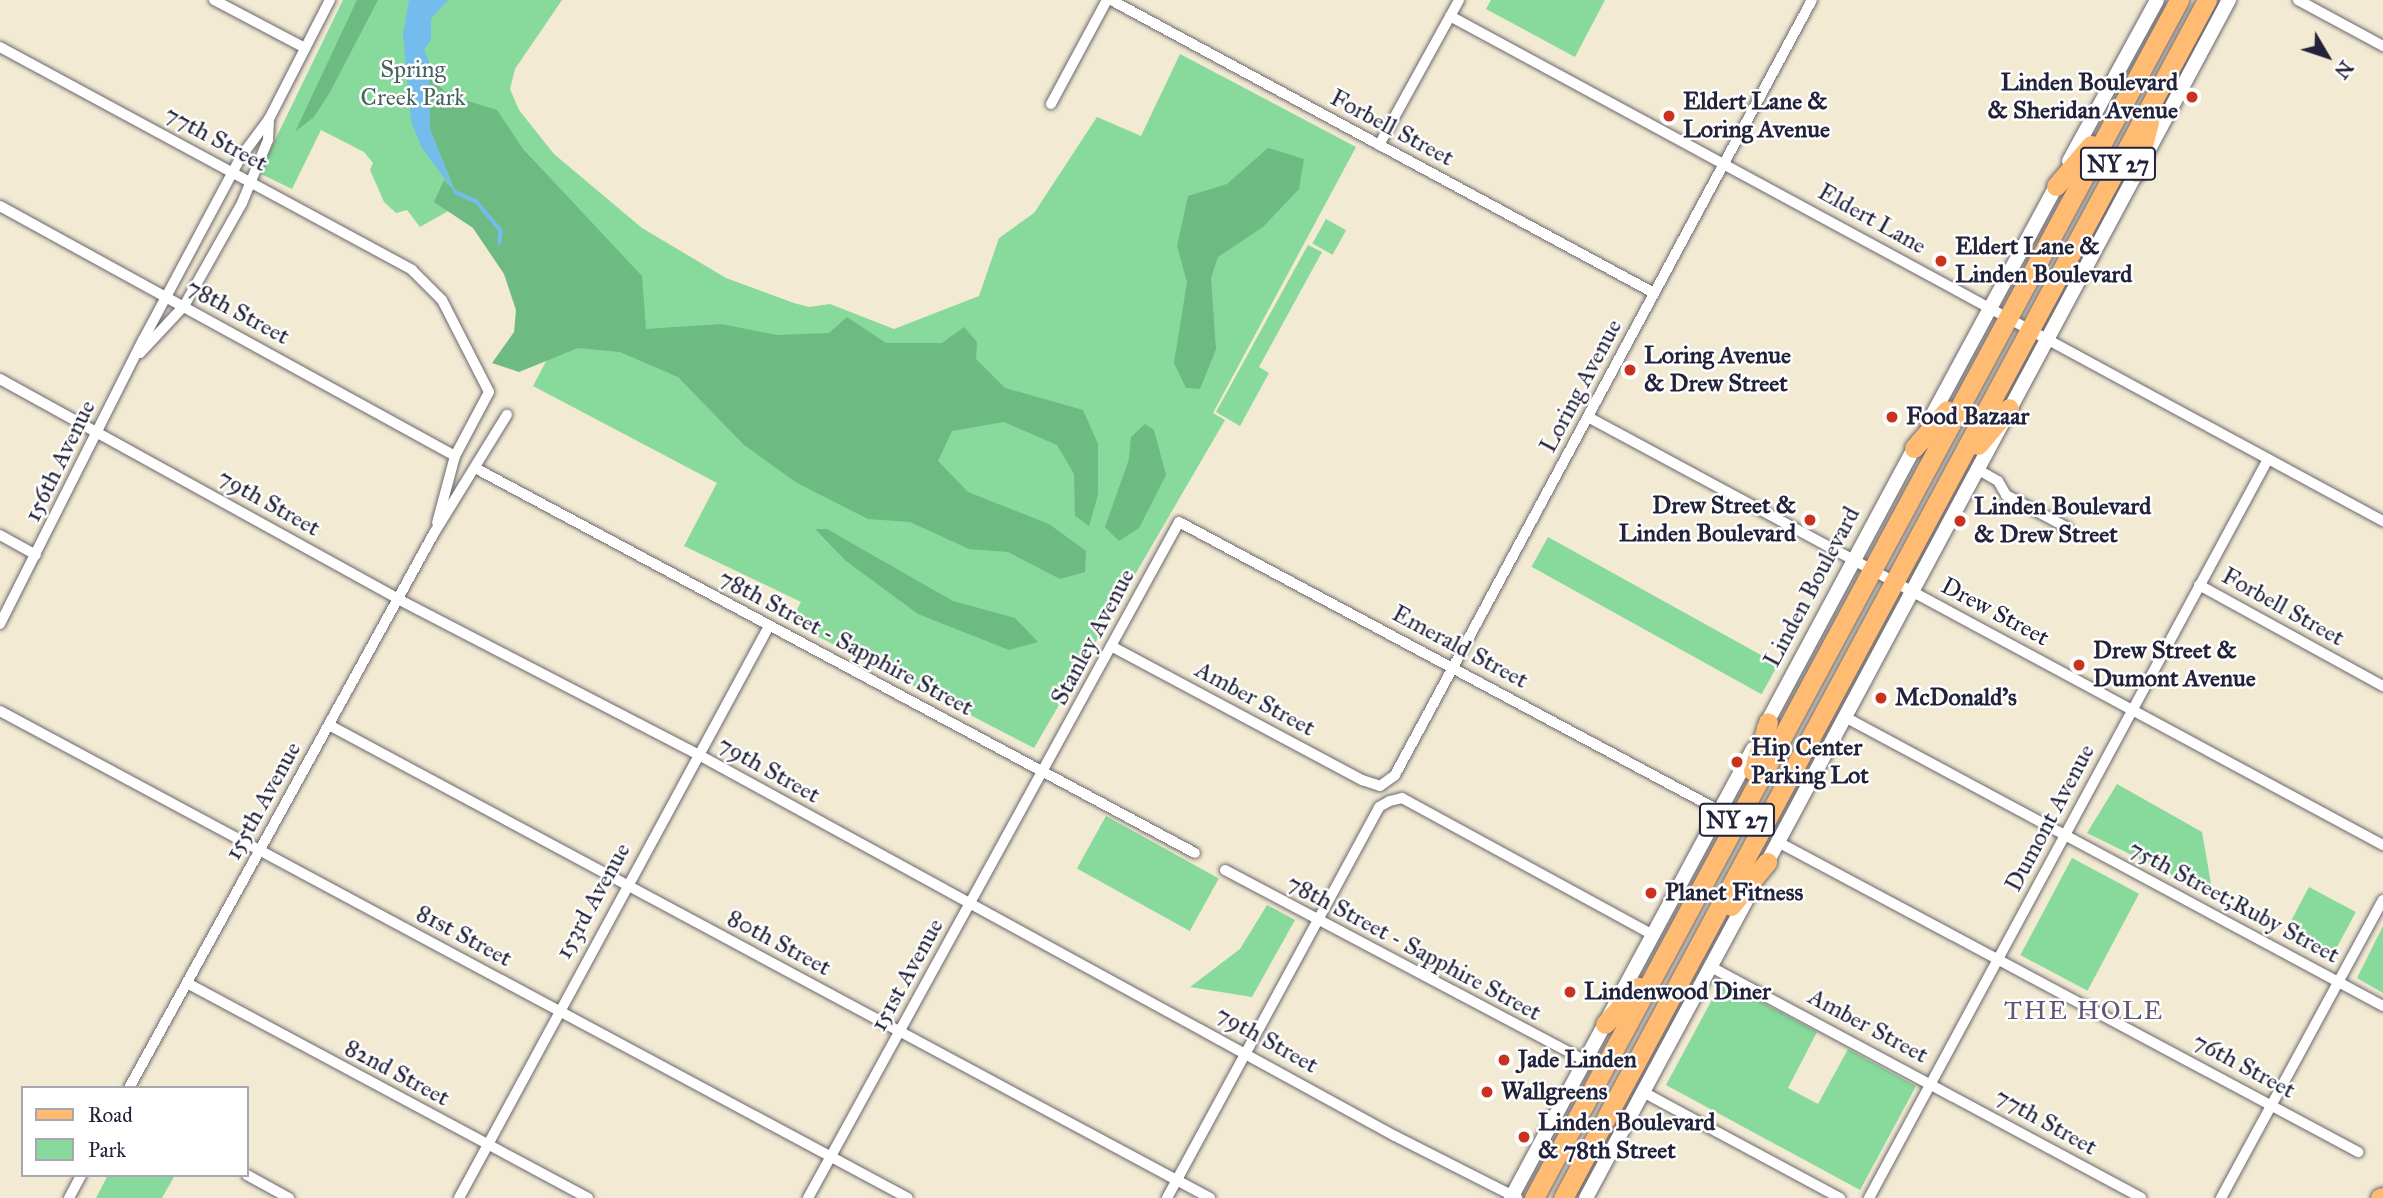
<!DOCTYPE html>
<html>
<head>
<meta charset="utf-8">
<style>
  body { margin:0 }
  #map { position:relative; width:2383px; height:1198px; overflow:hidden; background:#f3ead3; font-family:"IM FELL Great Primer",serif }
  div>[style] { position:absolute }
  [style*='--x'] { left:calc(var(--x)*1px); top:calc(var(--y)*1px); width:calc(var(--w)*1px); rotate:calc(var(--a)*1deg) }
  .green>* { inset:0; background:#87da9b; transform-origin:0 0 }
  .forest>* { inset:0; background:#6dba83 }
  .water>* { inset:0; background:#74bcec }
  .stream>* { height:3.5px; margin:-1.75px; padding:0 1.75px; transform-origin:1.75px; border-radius:1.75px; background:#74bcec }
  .roads { filter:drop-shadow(0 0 2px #6b6870) drop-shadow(0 0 2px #6b6870) }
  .minor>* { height:10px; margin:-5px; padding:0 5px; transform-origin:5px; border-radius:5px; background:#fff }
  .tertiary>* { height:14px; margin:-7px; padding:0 7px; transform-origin:7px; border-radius:7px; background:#fff }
  .primary>* { height:18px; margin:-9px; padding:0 9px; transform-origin:9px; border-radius:9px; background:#ffbb71 }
  .trunk>* { height:19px; margin:-9.5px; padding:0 9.5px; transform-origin:9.5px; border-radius:9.5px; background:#ffbb71 }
  .dots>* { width:19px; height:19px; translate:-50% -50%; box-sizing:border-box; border:4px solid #fff; border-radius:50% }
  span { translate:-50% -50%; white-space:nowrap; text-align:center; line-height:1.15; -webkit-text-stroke:5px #fff; paint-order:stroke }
  .shield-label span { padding:2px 5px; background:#fff; border:2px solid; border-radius:5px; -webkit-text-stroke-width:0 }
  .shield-label { font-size:23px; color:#22223b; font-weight:700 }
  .park-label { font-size:24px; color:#45625d }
  .poi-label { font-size:24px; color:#22223b; font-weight:700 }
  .right { translate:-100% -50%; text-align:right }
  .left { translate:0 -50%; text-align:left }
  .street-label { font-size:24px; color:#22223b }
  .neighbourhood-label { font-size:26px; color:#5f5676; letter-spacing:2px }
  .legend { position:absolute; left:21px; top:1086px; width:228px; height:91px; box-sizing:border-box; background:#fff; border:2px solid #a7a7b1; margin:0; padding:9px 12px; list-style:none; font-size:21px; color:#22223b }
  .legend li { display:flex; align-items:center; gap:14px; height:35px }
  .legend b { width:35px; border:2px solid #a7a7b1 }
  .north { position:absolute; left:2292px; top:21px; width:70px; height:70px; -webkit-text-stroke:5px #fff; paint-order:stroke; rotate:129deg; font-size:19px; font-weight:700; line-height:28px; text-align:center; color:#22223b }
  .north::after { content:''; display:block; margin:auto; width:24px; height:32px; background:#22223b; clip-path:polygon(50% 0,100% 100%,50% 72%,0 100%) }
</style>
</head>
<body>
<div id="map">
  <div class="green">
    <i style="clip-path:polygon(343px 0,562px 0,515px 69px,510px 89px,519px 110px,554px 154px,642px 228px,726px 278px,794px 303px,809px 307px,830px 304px,894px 329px,979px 296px,999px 238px,1034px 213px,1097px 117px,1141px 136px,1180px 54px,1356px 147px,1213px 413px,1225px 420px,1034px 748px,790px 622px,801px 602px,684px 546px,717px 483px,533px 386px,608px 243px,578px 210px,471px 198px,420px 227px,407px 210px,396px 213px,384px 202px,370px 170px,373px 163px,364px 152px,321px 130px,292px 189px,259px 173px)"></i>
    <i style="clip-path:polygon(1491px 0,1605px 0,1575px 57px,1486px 9px)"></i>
    <i style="left:1326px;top:219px;width:23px;height:28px;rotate:29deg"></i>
    <i style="clip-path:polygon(1308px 245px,1322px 252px,1259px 367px,1269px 373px,1240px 426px,1216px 412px)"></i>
    <i style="left:1548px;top:537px;width:263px;height:34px;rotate:29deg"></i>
    <i style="clip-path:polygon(2117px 784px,2202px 832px,2213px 895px,2087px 833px)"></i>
    <i style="left:1106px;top:816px;width:129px;height:60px;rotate:29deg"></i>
    <i style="left:2072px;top:858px;width:76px;height:110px;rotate:28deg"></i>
    <i style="left:2309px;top:887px;width:53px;height:56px;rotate:28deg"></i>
    <i style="clip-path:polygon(1267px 905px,1295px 920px,1252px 997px,1190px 987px,1240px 949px)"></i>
    <i style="clip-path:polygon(2383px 926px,2383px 993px,2357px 978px)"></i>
    <i style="clip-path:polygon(1722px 981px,1817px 1032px,1788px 1088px,1818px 1104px,1848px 1049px,1916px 1086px,1860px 1190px,1666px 1085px)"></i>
    <i style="clip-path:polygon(108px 1175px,175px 1175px,162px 1198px,96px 1198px)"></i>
  </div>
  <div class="forest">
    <i style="clip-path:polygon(357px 0,378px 0,330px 92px,314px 117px,295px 132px)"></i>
    <i style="clip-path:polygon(428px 74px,448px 95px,497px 110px,523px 149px,642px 276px,646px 329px,721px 324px,777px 335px,829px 333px,847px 317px,886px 343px,942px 343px,964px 327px,977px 342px,976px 359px,1005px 388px,1083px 410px,1098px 444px,1098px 495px,1089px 526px,1075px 516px,1074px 474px,1057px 445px,1004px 422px,952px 431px,938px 461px,968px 492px,1049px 524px,1086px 551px,1085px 572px,1060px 579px,1008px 552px,969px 549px,910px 522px,868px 519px,797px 483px,744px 445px,678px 377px,620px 352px,578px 348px,519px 372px,492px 363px,514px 332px,516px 310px,504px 274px,473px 228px,434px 202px,444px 180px,455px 191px,430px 129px)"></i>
    <i style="clip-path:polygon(1268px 148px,1304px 159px,1299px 189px,1263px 227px,1218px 257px,1211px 278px,1216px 349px,1200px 389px,1186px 388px,1174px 363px,1187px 282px,1177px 246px,1188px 196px,1227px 184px)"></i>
    <i style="clip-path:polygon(1145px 424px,1154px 430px,1166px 475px,1139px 528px,1119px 541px,1105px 527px,1129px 459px,1131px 437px)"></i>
    <i style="clip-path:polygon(815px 529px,827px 529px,953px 601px,1015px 618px,1038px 642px,1009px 650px,918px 614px,846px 561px)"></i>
  </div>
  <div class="water">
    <i style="clip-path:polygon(409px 0,448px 0,431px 19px,431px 40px,424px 50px,429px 62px,430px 129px,456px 194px,422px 148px,411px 121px,403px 35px)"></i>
  </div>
  <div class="stream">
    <i style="--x:455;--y:192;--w:24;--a:24"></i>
    <i style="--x:477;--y:202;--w:38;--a:50"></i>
    <i style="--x:501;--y:231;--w:12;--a:95"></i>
  </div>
  <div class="roads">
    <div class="minor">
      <i style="--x:214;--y:0;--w:103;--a:27.8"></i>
      <i style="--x:1111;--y:0;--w:617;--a:28.35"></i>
      <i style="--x:2298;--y:0;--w:97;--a:28.4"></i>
      <i style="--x:1450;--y:16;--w:1061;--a:28.43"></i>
      <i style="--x:0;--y:47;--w:468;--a:28.4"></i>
      <i style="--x:412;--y:270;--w:42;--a:45"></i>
      <i style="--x:442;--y:300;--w:103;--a:62.9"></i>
      <i style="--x:489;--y:392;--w:72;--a:118"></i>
      <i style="--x:455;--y:456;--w:69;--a:105"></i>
      <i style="--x:1051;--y:104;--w:118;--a:-61.7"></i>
      <i style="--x:1379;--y:145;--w:166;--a:-61.1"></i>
      <i style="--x:0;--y:206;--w:519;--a:28.79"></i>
      <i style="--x:140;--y:353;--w:64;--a:-46.9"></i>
      <i style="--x:184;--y:306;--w:118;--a:-60.6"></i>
      <i style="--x:242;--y:203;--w:68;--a:-67.6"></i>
      <i style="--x:268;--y:140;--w:21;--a:-87"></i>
      <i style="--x:0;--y:379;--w:455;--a:28.9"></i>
      <i style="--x:398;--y:599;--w:339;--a:27.4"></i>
      <i style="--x:699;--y:755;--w:793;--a:28.7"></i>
      <i style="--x:1395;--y:1136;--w:137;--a:26.9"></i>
      <i style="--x:1588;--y:417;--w:903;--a:28.3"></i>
      <i style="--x:477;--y:469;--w:814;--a:28.14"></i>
      <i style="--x:1977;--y:469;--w:24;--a:30"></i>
      <i style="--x:1998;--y:481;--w:16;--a:60"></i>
      <i style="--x:2006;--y:495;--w:70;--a:28"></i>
      <i style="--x:0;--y:535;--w:41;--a:29.1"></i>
      <i style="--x:2199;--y:585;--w:210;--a:28.8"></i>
      <i style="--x:0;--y:624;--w:318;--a:-63.3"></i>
      <i style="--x:143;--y:340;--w:206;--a:-61.9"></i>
      <i style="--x:240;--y:158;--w:49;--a:-53.4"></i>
      <i style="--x:269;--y:119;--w:134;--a:-62.9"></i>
      <i style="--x:1111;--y:646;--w:285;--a:28.1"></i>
      <i style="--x:1362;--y:780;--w:19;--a:18"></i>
      <i style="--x:1380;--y:786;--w:19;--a:-36"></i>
      <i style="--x:1395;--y:775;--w:880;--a:-61.72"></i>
      <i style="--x:0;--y:711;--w:1030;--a:28.21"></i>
      <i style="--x:1845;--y:717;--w:611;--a:28.24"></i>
      <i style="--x:329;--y:725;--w:1000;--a:28.23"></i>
      <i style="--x:1778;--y:842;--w:658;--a:28.12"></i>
      <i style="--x:1225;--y:870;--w:408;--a:27.9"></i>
      <i style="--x:1711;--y:967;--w:488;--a:28.2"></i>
      <i style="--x:187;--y:983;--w:455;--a:28.2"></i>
      <i style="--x:129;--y:1088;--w:633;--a:-61.21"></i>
      <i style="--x:434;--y:533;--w:139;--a:-58.3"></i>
      <i style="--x:1643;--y:1092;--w:224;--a:28.3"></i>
      <i style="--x:247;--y:1175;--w:48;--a:28.7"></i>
      <i style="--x:69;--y:1198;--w:26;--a:-62"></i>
      <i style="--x:459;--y:1198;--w:651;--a:-61.54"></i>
      <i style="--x:808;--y:1198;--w:771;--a:-61.24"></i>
      <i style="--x:1179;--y:522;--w:613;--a:28.11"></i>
      <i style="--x:1167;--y:1198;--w:445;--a:-61.5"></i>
      <i style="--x:1379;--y:807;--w:13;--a:-29"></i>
      <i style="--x:1390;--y:801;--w:12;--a:-14"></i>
      <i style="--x:1402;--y:798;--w:286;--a:28.6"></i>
      <i style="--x:1869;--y:1198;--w:840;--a:-61.63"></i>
      <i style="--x:2221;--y:1198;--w:339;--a:-61.5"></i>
    </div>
    <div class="tertiary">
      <i style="--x:2069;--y:161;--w:183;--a:-61.3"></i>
      <i style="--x:1928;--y:423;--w:277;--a:-61.6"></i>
      <i style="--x:1764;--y:728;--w:326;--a:-61.8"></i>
      <i style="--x:1763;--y:870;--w:987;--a:-61.83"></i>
      <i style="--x:1511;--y:1198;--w:510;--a:-61.68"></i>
      <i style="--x:1586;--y:1198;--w:349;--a:-61.7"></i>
    </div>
    <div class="primary">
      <i style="--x:2380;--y:1198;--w:3;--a:-18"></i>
    </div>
    <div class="trunk">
      <i style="--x:2136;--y:172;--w:52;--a:-75.4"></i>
      <i style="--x:2056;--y:186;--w:54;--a:-49.5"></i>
      <i style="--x:1978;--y:445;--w:48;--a:-50"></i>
      <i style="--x:1914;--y:448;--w:50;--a:-49"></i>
      <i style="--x:1753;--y:771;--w:51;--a:-73"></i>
      <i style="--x:1731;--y:906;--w:57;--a:-50.7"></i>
      <i style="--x:1605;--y:1024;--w:50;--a:-48.3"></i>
      <i style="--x:1534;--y:1198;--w:1361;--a:-61.7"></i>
      <i style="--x:1563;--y:1198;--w:1360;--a:-61.74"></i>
    </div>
  </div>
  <div class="dots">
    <i style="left:2192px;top:97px;background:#c8321e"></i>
    <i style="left:1669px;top:116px;background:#c8321e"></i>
    <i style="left:1941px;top:261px;background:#c8321e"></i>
    <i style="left:1630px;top:370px;background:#c8321e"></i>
    <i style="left:1892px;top:417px;background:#c8321e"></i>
    <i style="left:1810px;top:520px;background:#c8321e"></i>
    <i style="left:1960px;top:521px;background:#c8321e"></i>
    <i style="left:2079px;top:665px;background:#c8321e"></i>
    <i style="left:1881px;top:698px;background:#c8321e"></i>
    <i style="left:1737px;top:762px;background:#c8321e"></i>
    <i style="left:1651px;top:893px;background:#c8321e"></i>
    <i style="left:1570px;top:992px;background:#c8321e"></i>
    <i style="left:1504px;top:1060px;background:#c8321e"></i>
    <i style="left:1487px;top:1092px;background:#c8321e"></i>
    <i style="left:1524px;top:1137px;background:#c8321e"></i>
  </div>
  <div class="shield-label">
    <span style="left:2118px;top:164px">NY 27</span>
    <span style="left:1737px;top:820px">NY 27</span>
  </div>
  <div class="park-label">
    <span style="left:413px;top:84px">Spring<br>Creek Park</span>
  </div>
  <div class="poi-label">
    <span class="right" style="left:2178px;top:97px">Linden Boulevard<br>&amp; Sheridan Avenue</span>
    <span class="left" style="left:1683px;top:116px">Eldert Lane &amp;<br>Loring Avenue</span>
    <span class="left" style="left:1955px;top:261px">Eldert Lane &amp;<br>Linden Boulevard</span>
    <span class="left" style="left:1644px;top:370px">Loring Avenue<br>&amp; Drew Street</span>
    <span class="left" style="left:1906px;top:417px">Food Bazaar</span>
    <span class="right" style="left:1796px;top:520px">Drew Street &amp;<br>Linden Boulevard</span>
    <span class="left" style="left:1974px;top:521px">Linden Boulevard<br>&amp; Drew Street</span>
    <span class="left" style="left:2093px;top:665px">Drew Street &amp;<br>Dumont Avenue</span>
    <span class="left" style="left:1895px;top:698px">McDonald's</span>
    <span class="left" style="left:1751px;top:762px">Hip Center<br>Parking Lot</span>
    <span class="left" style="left:1665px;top:893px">Planet Fitness</span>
    <span class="left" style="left:1584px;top:992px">Lindenwood Diner</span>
    <span class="left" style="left:1518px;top:1060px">Jade Linden</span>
    <span class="left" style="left:1501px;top:1092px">Wallgreens</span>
    <span class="left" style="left:1538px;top:1137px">Linden Boulevard<br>&amp; 78th Street</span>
  </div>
  <div class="street-label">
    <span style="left:1392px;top:128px;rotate:28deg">Forbell Street</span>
    <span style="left:216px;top:139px;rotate:28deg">77th Street</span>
    <span style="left:1872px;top:219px;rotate:29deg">Eldert Lane</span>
    <span style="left:238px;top:312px;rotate:28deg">78th Street</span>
    <span style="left:1581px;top:386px;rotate:-62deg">Loring Avenue</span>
    <span style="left:60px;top:461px;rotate:-64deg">156th Avenue</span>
    <span style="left:269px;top:503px;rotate:29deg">79th Street</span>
    <span style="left:1812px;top:587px;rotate:-62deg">Linden Boulevard</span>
    <span style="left:2283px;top:607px;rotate:29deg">Forbell Street</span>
    <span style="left:1995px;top:612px;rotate:28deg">Drew Street</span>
    <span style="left:1093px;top:637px;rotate:-62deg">Stanley Avenue</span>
    <span style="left:846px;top:643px;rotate:28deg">78th Street - Sapphire Street</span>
    <span style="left:1460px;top:647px;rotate:28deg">Emerald Street</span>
    <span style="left:1255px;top:699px;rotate:28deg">Amber Street</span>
    <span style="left:769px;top:770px;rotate:29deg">79th Street</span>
    <span style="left:263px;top:801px;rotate:-61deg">155th Avenue</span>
    <span style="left:2050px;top:818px;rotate:-62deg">Dumont Avenue</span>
    <span style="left:593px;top:901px;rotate:-61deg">153rd Avenue</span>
    <span style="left:2234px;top:902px;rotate:28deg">75th Street;Ruby Street</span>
    <span style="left:464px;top:936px;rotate:28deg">81st Street</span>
    <span style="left:779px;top:943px;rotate:28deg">80th Street</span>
    <span style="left:1414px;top:948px;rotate:28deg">78th Street - Sapphire Street</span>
    <span style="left:907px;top:975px;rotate:-61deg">151st Avenue</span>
    <span style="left:1868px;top:1026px;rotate:28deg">Amber Street</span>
    <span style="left:1267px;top:1040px;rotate:29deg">79th Street</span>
    <span style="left:2244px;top:1066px;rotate:28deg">76th Street</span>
    <span style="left:397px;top:1073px;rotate:28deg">82nd Street</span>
    <span style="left:2046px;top:1122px;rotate:29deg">77th Street</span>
  </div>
  <div class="neighbourhood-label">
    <span style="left:2084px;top:1011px">THE HOLE</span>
  </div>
  <ul class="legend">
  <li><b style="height:9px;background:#ffbb71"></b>Road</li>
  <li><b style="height:19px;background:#87da9b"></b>Park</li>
  </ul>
  <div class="north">N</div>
</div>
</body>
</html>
